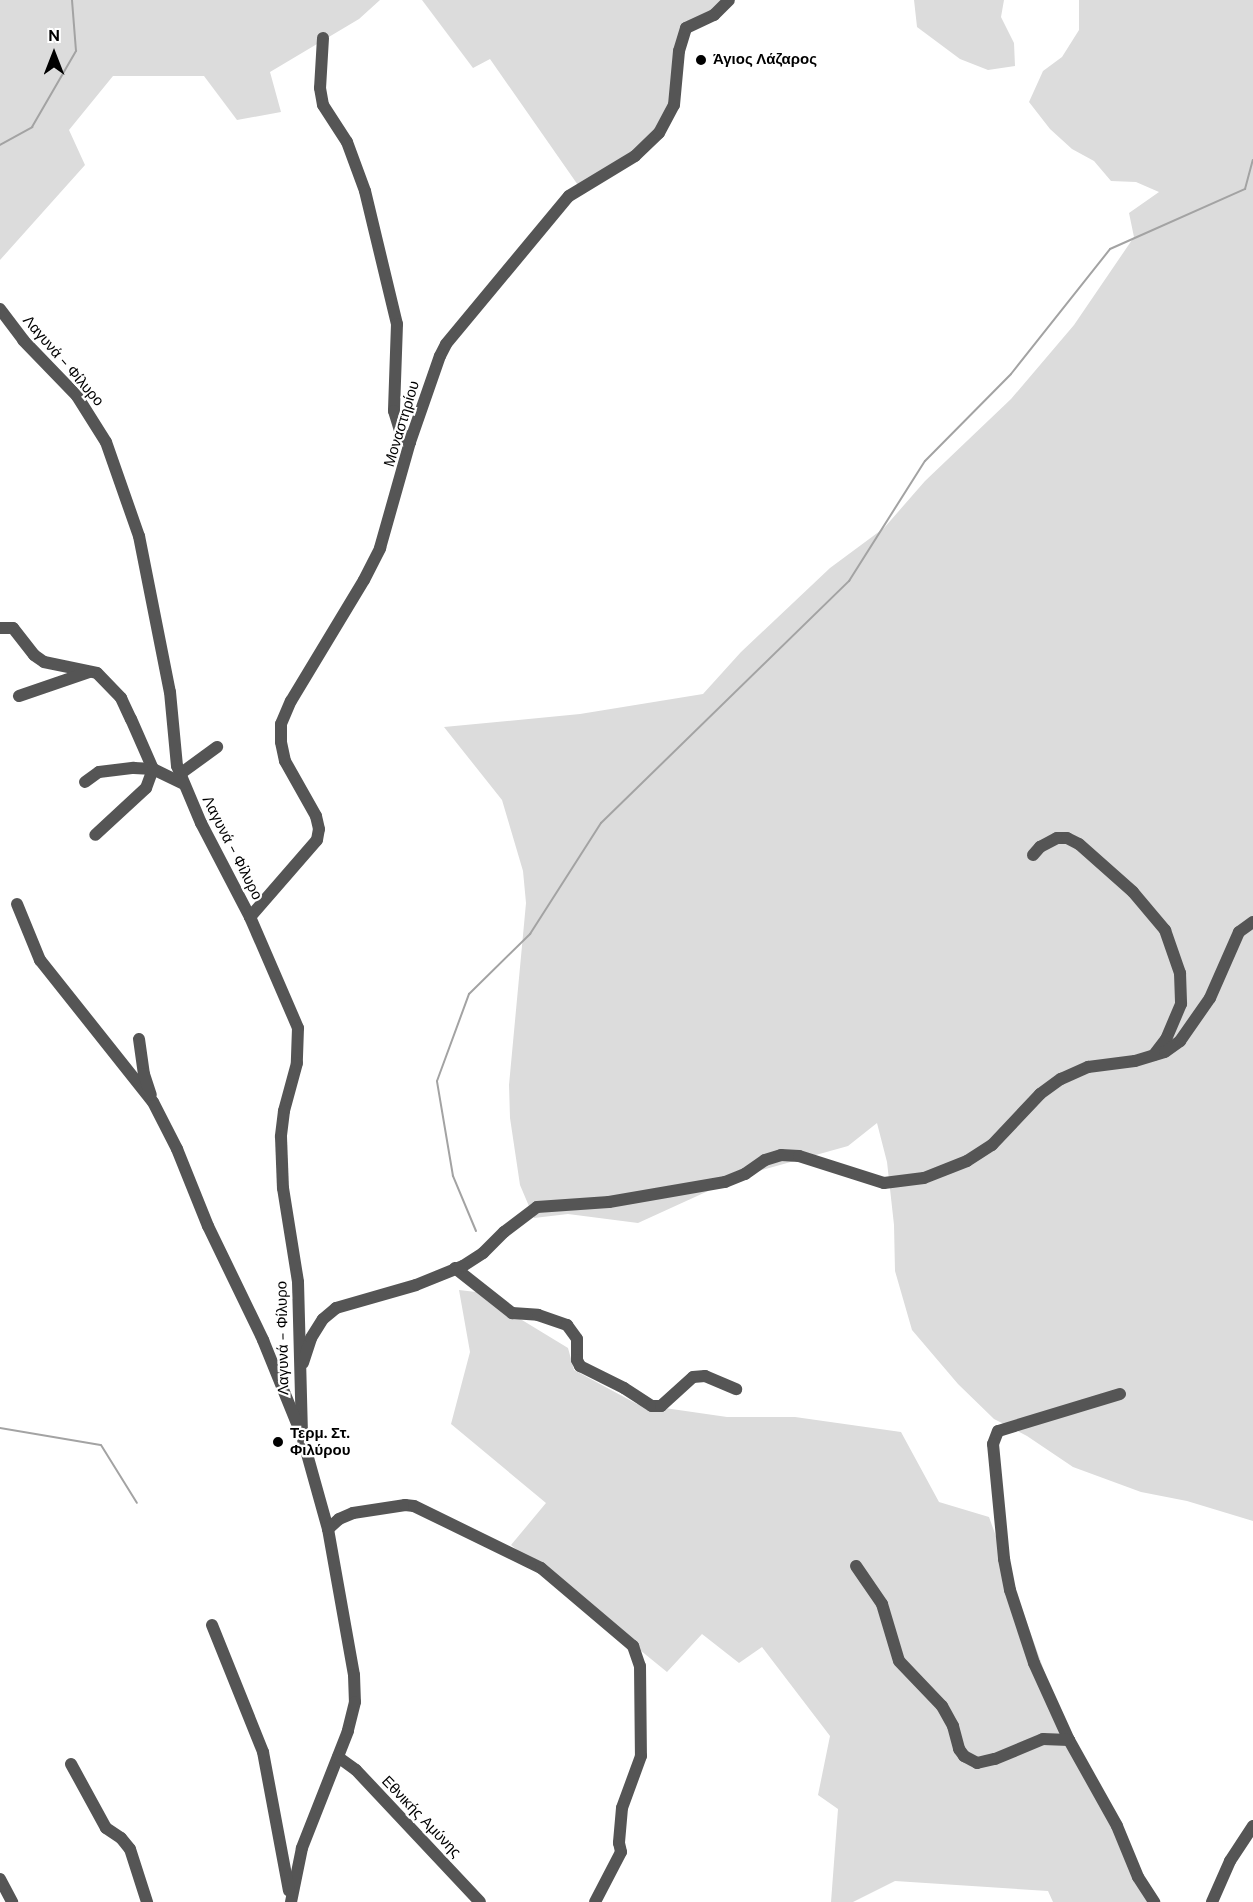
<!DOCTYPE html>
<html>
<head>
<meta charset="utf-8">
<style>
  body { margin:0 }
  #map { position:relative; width:1253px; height:1902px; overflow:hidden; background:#fff; font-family:"DM Sans",sans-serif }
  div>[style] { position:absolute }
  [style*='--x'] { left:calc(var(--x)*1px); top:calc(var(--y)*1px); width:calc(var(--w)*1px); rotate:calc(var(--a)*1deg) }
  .green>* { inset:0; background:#dcdcdc }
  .stream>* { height:2px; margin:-1px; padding:0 1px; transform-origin:1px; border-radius:1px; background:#a3a3a3 }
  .minor>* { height:12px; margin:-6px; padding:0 6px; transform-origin:6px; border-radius:6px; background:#555 }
  .dots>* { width:16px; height:16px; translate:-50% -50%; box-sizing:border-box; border:3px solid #fff; border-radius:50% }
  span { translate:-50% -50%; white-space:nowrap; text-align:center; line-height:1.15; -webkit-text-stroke:4.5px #fff; paint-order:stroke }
  .poi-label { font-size:15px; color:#000; font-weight:700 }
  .left { translate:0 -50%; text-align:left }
  .street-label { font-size:15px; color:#000 }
  .north { position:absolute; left:24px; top:24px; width:60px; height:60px; -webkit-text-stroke:4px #fff; paint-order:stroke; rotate:0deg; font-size:16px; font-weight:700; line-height:24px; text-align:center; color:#000 }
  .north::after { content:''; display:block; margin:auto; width:21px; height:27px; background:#000; clip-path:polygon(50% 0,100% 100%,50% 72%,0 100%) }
</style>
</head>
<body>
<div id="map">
  <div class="green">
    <i style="clip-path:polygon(0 0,380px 0,359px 19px,270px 72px,281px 112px,237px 120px,204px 76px,113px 76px,69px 130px,85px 165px,0 260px)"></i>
    <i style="clip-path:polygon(422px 0,729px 0,686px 28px,674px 105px,659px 133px,580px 188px,490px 59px,473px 68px)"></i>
    <i style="clip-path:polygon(914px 0,1004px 0,1001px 17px,1014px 43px,1015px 66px,988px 70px,960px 59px,917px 27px)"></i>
    <i style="clip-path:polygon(1079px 0,1253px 0,1253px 1521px,1187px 1501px,1141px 1492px,1073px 1467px,1027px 1436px,994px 1419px,958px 1384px,912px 1330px,895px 1271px,894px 1225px,887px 1162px,877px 1123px,848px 1146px,741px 1176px,638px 1223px,568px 1214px,534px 1218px,520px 1185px,510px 1118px,509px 1085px,526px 903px,523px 871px,502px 800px,444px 727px,580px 714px,703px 694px,741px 652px,830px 568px,884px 528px,925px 481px,1011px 399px,1074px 325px,1134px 237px,1129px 213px,1159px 192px,1136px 182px,1111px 181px,1094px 161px,1072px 149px,1050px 129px,1029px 102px,1043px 71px,1062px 57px,1079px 30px)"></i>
    <i style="clip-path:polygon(459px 1290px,476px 1292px,568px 1348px,574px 1370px,637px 1404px,727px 1417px,795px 1417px,901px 1432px,939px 1502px,989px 1517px,1069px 1740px,1154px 1902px,1053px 1902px,1048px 1891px,895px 1881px,853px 1902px,831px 1902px,838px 1809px,818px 1795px,830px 1736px,762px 1647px,739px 1663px,702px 1634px,667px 1672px,511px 1545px,546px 1503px,451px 1424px,470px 1352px)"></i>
  </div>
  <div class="stream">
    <i style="--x:0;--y:145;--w:37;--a:-29"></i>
    <i style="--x:32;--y:127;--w:88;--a:-59.9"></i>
    <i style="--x:76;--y:51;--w:51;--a:-94.5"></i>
    <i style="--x:476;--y:1231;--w:60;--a:-112.7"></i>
    <i style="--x:453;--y:1176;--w:96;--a:-99.6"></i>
    <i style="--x:437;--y:1081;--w:93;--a:-69.8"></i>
    <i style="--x:469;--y:994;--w:86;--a:-44.5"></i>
    <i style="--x:530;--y:934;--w:132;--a:-57.4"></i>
    <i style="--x:601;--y:823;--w:347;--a:-44.3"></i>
    <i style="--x:849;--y:581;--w:142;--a:-57.7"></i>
    <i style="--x:925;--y:461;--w:122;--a:-45.3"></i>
    <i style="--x:1011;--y:374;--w:159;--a:-51.6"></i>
    <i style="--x:1110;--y:249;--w:148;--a:-24"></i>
    <i style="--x:1245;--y:189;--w:30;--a:-75"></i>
    <i style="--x:0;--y:1428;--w:102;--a:9.6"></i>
    <i style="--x:101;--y:1445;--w:68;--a:58.2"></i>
  </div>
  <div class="minor">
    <i style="--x:323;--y:38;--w:50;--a:93.4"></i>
    <i style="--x:320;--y:88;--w:17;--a:80"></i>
    <i style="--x:323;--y:105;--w:44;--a:57"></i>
    <i style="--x:347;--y:142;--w:52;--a:69.8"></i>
    <i style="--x:365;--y:191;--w:137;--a:76.5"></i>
    <i style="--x:397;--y:324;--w:87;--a:92"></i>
    <i style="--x:394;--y:411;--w:21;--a:73"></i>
    <i style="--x:400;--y:431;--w:15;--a:48"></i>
    <i style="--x:0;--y:309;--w:39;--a:53"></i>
    <i style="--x:23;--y:340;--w:78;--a:46"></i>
    <i style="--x:77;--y:396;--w:54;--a:57.8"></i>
    <i style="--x:106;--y:442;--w:100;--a:70.7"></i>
    <i style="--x:139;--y:536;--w:159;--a:78.8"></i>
    <i style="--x:170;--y:692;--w:74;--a:84.6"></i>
    <i style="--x:177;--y:766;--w:62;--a:67.2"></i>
    <i style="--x:201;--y:823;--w:106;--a:62.5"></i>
    <i style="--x:250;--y:917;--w:121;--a:66.6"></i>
    <i style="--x:298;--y:1028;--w:35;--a:92"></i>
    <i style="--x:297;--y:1063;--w:50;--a:105.2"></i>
    <i style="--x:284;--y:1111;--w:26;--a:97"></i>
    <i style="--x:281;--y:1137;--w:51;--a:87.8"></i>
    <i style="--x:283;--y:1188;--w:95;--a:80.9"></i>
    <i style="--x:298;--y:1282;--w:154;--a:88.5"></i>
    <i style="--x:0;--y:628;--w:13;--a:0"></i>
    <i style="--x:13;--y:628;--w:34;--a:52"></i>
    <i style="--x:34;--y:655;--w:12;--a:35"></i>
    <i style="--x:44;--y:662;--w:54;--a:11.7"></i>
    <i style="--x:97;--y:673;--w:35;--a:46"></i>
    <i style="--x:121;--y:698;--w:23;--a:65"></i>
    <i style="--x:131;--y:719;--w:55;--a:66.3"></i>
    <i style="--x:153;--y:769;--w:20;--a:110"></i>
    <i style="--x:146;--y:788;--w:69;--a:137.3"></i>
    <i style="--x:19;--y:696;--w:74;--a:-18.9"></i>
    <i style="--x:180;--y:774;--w:46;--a:-36.1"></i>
    <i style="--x:85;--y:782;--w:17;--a:-36"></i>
    <i style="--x:99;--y:772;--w:35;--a:-7"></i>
    <i style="--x:134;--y:768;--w:19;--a:3"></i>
    <i style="--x:153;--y:769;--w:34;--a:26"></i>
    <i style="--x:1033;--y:855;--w:11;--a:-49"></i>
    <i style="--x:1040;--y:847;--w:19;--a:-28"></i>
    <i style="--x:1057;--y:838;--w:10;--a:0"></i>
    <i style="--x:1067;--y:838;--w:13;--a:27"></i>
    <i style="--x:1079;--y:844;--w:72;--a:41.6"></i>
    <i style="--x:1133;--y:892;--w:50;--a:49.9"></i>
    <i style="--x:1165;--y:930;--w:46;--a:70.8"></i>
    <i style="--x:1180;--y:973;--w:31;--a:88"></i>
    <i style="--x:1181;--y:1004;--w:38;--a:113"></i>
    <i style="--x:1166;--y:1039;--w:20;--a:127"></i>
    <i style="--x:17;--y:904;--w:61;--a:67.7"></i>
    <i style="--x:40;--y:960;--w:181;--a:51.5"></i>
    <i style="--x:153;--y:1102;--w:53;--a:62.9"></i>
    <i style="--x:177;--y:1149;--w:83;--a:68.1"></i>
    <i style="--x:208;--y:1226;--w:127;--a:64.2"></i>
    <i style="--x:263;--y:1340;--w:104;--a:67.9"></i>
    <i style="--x:302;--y:1436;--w:97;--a:74.4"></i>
    <i style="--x:328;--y:1529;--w:148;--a:79.9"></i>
    <i style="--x:354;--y:1675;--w:27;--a:88"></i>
    <i style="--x:355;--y:1702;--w:30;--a:104"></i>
    <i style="--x:348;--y:1731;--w:126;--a:111.5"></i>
    <i style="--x:302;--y:1848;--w:55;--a:101.5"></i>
    <i style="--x:250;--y:917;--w:102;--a:-49"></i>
    <i style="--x:317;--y:840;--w:11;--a:-80"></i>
    <i style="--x:319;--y:829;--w:13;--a:-103"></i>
    <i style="--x:316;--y:816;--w:63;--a:-119.4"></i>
    <i style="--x:285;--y:761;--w:19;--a:-102"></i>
    <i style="--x:281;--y:742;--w:18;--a:-90"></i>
    <i style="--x:281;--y:724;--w:25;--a:-67"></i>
    <i style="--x:291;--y:701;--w:141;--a:-58.9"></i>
    <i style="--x:364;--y:580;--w:36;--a:-63"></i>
    <i style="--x:380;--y:548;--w:110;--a:-74.2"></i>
    <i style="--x:410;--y:442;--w:91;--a:-70.8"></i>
    <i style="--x:440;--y:356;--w:13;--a:-63"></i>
    <i style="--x:446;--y:344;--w:192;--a:-50.3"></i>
    <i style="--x:569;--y:196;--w:77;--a:-31.2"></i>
    <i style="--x:635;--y:156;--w:33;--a:-44"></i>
    <i style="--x:659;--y:133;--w:32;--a:-62"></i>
    <i style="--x:674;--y:105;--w:54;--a:-84.7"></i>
    <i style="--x:679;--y:51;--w:24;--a:-73"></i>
    <i style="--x:686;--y:28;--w:31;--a:-25"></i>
    <i style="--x:714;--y:15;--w:21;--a:-45"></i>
    <i style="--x:139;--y:1039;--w:35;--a:82"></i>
    <i style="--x:144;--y:1074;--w:22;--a:72"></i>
    <i style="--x:455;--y:1268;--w:73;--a:38.3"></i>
    <i style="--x:512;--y:1313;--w:26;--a:4"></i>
    <i style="--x:538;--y:1315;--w:31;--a:19"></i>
    <i style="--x:567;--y:1325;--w:17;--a:54"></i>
    <i style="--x:577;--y:1339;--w:21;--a:90"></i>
    <i style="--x:577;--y:1360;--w:7;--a:63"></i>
    <i style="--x:580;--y:1366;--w:49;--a:26.6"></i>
    <i style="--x:624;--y:1388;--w:33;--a:33"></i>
    <i style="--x:652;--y:1406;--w:9;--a:0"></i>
    <i style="--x:661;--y:1406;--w:43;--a:-42.2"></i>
    <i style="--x:693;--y:1377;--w:12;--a:-5"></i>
    <i style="--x:705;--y:1376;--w:34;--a:23"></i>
    <i style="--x:303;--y:1363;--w:26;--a:-72"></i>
    <i style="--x:311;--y:1338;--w:22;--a:-58"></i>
    <i style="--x:323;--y:1319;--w:17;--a:-40"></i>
    <i style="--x:336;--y:1308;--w:83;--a:-16"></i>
    <i style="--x:416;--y:1285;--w:51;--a:-22"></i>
    <i style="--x:463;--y:1266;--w:24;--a:-33"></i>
    <i style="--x:483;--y:1253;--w:30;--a:-45"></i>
    <i style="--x:504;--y:1232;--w:41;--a:-37.1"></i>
    <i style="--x:537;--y:1207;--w:72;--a:-4"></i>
    <i style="--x:609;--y:1202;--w:118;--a:-9.8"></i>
    <i style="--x:725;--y:1182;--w:22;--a:-22"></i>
    <i style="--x:745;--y:1174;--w:24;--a:-35"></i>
    <i style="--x:765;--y:1160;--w:17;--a:-17"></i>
    <i style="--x:781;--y:1155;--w:18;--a:3"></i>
    <i style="--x:799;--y:1156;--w:89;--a:17.6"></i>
    <i style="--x:884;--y:1183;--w:40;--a:-7.1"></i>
    <i style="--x:924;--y:1178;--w:46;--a:-21.6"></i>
    <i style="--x:967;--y:1161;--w:30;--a:-33"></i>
    <i style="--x:992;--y:1145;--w:70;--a:-46.7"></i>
    <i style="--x:1040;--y:1094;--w:26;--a:-36"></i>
    <i style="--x:1061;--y:1079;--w:30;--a:-24"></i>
    <i style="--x:1088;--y:1067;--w:47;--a:-7.3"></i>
    <i style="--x:1135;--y:1061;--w:31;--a:-17"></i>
    <i style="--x:1165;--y:1052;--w:19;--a:-36"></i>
    <i style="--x:1180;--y:1041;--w:52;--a:-55.1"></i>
    <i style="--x:1210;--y:998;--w:72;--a:-66.3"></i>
    <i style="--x:1239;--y:932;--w:17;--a:-36"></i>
    <i style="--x:1120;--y:1394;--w:127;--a:163.1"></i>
    <i style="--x:998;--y:1431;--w:14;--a:111"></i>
    <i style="--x:993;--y:1444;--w:116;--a:84.5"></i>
    <i style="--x:1004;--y:1559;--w:32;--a:79"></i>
    <i style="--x:1010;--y:1590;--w:77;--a:71.8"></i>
    <i style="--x:1034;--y:1663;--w:85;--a:65.6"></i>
    <i style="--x:1069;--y:1740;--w:98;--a:60.8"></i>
    <i style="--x:1117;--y:1826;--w:55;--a:67.6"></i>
    <i style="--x:1138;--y:1877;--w:30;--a:57"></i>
    <i style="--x:328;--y:1529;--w:15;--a:-42"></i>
    <i style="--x:339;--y:1519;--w:15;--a:-23"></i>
    <i style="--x:353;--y:1513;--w:53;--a:-8.7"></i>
    <i style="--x:405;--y:1505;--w:9;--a:6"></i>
    <i style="--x:414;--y:1506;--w:141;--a:26"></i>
    <i style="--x:541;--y:1568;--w:121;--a:40.3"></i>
    <i style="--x:633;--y:1646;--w:21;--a:71"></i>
    <i style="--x:640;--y:1666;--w:90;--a:89.4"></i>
    <i style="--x:641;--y:1756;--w:55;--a:110.1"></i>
    <i style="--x:622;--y:1808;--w:35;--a:95"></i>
    <i style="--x:619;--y:1843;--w:9;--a:77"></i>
    <i style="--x:621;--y:1852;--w:56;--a:117.5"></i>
    <i style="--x:856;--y:1566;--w:46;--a:55.6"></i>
    <i style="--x:882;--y:1604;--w:59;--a:73.4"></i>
    <i style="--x:899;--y:1661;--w:62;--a:46.3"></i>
    <i style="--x:942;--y:1706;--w:23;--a:61"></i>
    <i style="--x:953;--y:1726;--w:24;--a:75"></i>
    <i style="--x:959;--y:1749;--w:9;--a:54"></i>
    <i style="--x:964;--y:1756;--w:15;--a:28"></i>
    <i style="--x:977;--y:1763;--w:18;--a:-13"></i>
    <i style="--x:995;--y:1759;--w:52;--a:-22.6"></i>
    <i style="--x:1043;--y:1739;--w:26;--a:2"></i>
    <i style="--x:212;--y:1625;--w:137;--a:68.1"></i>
    <i style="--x:263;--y:1752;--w:141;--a:79.4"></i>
    <i style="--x:338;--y:1757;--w:22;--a:36"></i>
    <i style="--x:356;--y:1770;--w:181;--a:46.8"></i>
    <i style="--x:71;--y:1764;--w:73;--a:61.3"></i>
    <i style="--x:106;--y:1828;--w:18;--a:34"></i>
    <i style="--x:121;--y:1838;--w:14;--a:51"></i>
    <i style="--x:130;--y:1849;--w:56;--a:72.2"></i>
    <i style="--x:0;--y:1879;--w:26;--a:62"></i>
    <i style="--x:1212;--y:1902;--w:45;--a:-66.3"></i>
    <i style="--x:1230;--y:1861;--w:42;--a:-56.7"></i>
  </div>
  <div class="dots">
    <i style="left:701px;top:60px;background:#000"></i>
    <i style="left:278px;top:1442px;background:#000"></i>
  </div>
  <div class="poi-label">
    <span class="left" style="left:713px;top:60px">Άγιος Λάζαρος</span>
    <span class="left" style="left:290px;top:1442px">Τερμ. Στ.<br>Φιλύρου</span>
  </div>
  <div class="street-label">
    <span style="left:63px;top:361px;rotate:49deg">Λαγυνά - Φίλυρο</span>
    <span style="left:402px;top:424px;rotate:-73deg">Μοναστηρίου</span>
    <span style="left:232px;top:848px;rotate:63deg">Λαγυνά - Φίλυρο</span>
    <span style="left:283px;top:1338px;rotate:-91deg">Λαγυνά - Φίλυρο</span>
    <span style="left:421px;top:1817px;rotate:46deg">Εθνικής Αμύνης</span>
  </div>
  <div class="north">N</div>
</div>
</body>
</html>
